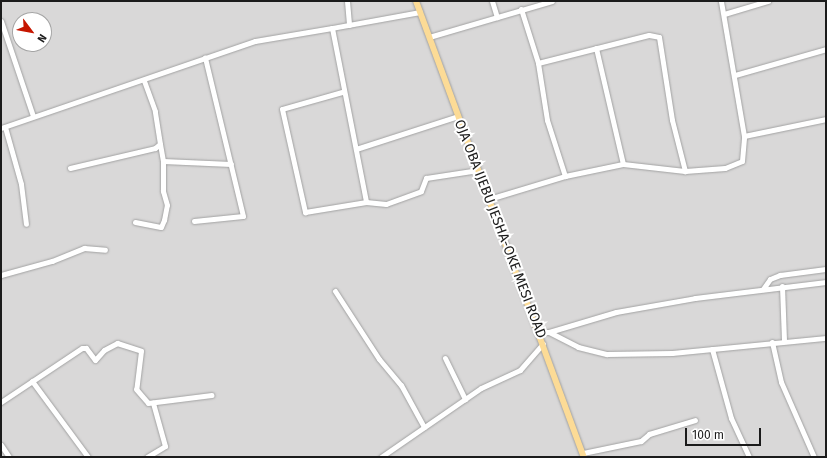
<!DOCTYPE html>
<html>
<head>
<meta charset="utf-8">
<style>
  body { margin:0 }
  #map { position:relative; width:827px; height:458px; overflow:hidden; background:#edeae0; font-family:"Fira Sans",sans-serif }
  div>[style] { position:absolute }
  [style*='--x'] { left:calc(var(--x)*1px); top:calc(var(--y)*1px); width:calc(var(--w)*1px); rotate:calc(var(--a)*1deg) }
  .residential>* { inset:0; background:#d9d8d8 }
  .roads { filter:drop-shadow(0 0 1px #a2a2a2) drop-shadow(0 0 1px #a2a2a2) }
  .minor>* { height:5px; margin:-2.5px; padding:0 2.5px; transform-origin:2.5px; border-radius:2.5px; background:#fff }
  .major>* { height:6px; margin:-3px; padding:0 3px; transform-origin:3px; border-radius:3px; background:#fcdb96 }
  span { translate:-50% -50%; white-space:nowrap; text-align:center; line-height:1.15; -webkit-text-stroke:4px #fff; paint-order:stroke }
  .street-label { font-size:14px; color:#1b1b1b }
  .frame { position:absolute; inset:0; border:2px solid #1b1b1b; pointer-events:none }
  .north { position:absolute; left:12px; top:12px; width:40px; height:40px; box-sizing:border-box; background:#fff; border:1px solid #a4a4a4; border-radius:50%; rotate:122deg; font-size:11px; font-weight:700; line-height:16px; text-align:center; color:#1b1b1b }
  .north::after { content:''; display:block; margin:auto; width:14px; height:18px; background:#c61600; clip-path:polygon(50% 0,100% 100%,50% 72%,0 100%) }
  .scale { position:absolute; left:685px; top:428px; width:76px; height:18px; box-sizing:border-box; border:2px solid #1b1b1b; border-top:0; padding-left:5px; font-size:12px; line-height:14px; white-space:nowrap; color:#1b1b1b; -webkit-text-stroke:3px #fff; paint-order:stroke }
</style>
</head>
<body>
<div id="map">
  <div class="residential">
    <i style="clip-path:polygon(evenodd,1px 1px,826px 1px,826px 457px,1px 457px,1px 1px,20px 20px,44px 20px,44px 44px,20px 44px,20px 20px)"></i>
  </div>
  <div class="roads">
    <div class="minor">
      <i style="--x:347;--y:1;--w:24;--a:85"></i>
      <i style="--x:492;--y:1;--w:17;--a:73"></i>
      <i style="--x:521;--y:9;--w:57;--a:72.5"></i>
      <i style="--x:538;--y:63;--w:58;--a:81"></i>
      <i style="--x:547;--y:120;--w:59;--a:72.2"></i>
      <i style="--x:420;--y:12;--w:89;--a:169.7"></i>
      <i style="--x:332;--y:28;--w:177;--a:78.9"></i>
      <i style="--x:366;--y:202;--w:20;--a:6"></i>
      <i style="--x:386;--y:204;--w:37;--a:-20"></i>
      <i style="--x:421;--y:191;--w:14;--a:-69"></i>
      <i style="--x:426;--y:178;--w:53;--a:-8.7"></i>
      <i style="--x:724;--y:14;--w:46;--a:-16.5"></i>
      <i style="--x:1;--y:21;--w:100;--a:71.4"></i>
      <i style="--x:429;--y:37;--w:128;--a:-16.3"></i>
      <i style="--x:596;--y:48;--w:119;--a:76.9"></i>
      <i style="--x:538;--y:63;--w:114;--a:-14.2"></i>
      <i style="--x:649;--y:35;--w:10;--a:11"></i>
      <i style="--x:659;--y:37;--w:84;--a:81.1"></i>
      <i style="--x:672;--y:120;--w:53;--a:75.7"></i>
      <i style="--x:735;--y:75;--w:95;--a:-15.9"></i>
      <i style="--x:342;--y:92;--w:62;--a:164.2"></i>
      <i style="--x:282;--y:109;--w:106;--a:77.4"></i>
      <i style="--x:305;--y:212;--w:62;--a:-9.3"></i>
      <i style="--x:5;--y:127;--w:59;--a:74.3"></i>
      <i style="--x:21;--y:184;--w:40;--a:82.9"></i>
      <i style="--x:1;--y:128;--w:268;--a:-18.9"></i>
      <i style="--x:255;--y:41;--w:78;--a:-9.6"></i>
      <i style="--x:744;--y:136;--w:84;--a:-11.7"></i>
      <i style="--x:356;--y:149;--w:107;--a:-17.9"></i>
      <i style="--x:163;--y:161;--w:68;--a:2.5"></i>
      <i style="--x:70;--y:168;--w:87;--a:-13.2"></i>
      <i style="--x:155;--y:148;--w:6;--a:-39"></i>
      <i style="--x:160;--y:144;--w:33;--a:-99"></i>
      <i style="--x:155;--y:111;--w:33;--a:-110"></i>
      <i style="--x:489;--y:199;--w:79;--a:-16.8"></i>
      <i style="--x:565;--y:176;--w:59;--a:-11.7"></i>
      <i style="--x:623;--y:164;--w:62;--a:6.4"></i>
      <i style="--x:685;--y:171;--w:40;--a:-4.3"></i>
      <i style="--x:725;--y:168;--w:18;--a:-22"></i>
      <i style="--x:742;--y:161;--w:25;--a:-85"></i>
      <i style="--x:744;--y:136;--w:137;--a:-99.7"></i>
      <i style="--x:194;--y:221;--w:49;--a:-5.8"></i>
      <i style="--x:243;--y:216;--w:163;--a:-103.5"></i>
      <i style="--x:135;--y:222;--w:26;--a:11"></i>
      <i style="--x:161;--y:227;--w:8;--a:-67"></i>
      <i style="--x:164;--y:220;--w:15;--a:-79"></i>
      <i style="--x:167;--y:205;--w:15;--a:-106"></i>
      <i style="--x:163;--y:191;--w:30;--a:-90"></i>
      <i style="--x:163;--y:161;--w:17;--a:-100"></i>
      <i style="--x:1;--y:275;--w:53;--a:-15.4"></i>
      <i style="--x:52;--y:261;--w:35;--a:-22"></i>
      <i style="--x:84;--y:248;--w:21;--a:5"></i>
      <i style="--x:782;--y:286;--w:55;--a:87.9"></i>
      <i style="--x:763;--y:289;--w:12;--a:-55"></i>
      <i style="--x:770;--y:279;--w:11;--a:-22"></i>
      <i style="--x:780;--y:275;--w:46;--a:-7.4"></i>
      <i style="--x:335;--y:291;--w:81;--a:57.1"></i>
      <i style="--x:379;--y:359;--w:34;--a:50"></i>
      <i style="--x:401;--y:385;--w:48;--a:61.3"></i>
      <i style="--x:538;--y:332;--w:11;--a:0"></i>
      <i style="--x:549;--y:332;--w:33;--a:27"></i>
      <i style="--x:578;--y:347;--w:30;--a:14"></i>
      <i style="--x:607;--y:354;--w:65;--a:-0.9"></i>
      <i style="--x:672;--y:353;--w:155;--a:-5.6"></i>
      <i style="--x:549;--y:332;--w:70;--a:-16.6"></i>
      <i style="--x:616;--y:312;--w:80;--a:-10"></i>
      <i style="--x:695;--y:298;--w:132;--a:-7"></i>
      <i style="--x:772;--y:342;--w:41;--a:77.3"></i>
      <i style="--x:781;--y:382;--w:82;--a:66.3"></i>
      <i style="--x:712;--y:349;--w:72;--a:74.6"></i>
      <i style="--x:731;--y:418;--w:43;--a:65.2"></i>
      <i style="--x:445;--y:358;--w:46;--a:64"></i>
      <i style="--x:32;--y:381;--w:94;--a:53.6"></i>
      <i style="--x:1;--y:402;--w:97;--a:-33.7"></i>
      <i style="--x:82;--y:348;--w:4;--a:0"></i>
      <i style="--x:86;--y:348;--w:15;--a:53"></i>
      <i style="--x:95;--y:360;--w:13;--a:-48"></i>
      <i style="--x:104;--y:350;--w:15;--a:-28"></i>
      <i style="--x:117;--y:343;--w:25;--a:18"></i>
      <i style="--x:141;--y:351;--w:38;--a:97"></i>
      <i style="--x:136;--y:389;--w:18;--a:49"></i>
      <i style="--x:148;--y:403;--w:64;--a:-7.1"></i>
      <i style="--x:1;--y:445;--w:14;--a:56"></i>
      <i style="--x:583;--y:453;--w:59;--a:-11.7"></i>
      <i style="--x:641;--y:441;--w:11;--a:-41"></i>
      <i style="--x:649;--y:434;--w:48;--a:-16.9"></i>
      <i style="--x:147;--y:457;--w:21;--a:-31"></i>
      <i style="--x:165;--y:446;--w:45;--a:-105.6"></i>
      <i style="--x:381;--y:457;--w:121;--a:-34.6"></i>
      <i style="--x:481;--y:388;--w:43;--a:-24.8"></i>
      <i style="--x:520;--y:370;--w:35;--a:-49"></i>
    </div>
    <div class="major">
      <i style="--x:416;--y:1;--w:486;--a:69.8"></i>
    </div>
  </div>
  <div class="street-label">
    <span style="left:500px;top:229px;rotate:69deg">OJA OBA IJEBU JESHA-OKE MESI ROAD</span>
  </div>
  <div class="frame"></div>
  <div class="north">N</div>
  <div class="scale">100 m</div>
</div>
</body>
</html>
